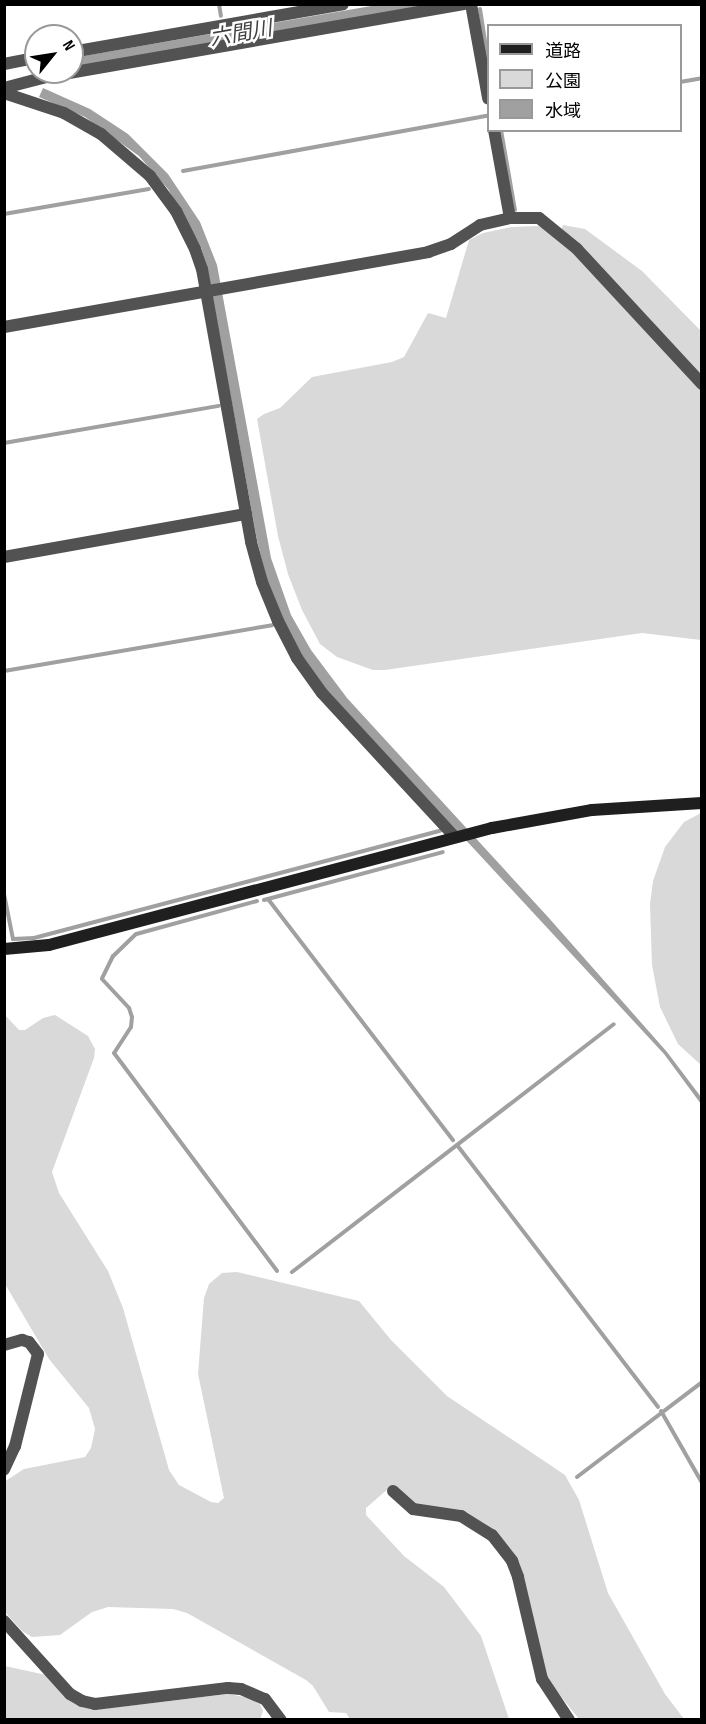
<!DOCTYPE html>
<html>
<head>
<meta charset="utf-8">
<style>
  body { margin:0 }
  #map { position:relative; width:706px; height:1724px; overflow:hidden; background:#fff; font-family:"Sofia Sans Condensed","Noto Sans JP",sans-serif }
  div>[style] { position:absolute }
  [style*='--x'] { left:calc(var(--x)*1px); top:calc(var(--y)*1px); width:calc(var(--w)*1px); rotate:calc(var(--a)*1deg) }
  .green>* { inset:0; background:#d9d9d9 }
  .water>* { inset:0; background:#a0a0a0 }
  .stream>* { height:4px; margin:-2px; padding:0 2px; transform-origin:2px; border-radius:2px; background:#a0a0a0 }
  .street>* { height:12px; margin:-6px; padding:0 6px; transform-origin:6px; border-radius:6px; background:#525252 }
  .secondary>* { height:12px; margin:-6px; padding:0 6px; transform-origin:6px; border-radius:6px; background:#1f1f1f }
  span { translate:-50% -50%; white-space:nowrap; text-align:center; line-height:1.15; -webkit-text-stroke:5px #fff; paint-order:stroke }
  .water-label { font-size:21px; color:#414141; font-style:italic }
  .frame { position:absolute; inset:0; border:6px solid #000; pointer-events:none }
  .legend { position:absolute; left:487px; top:24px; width:195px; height:108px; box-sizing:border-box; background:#fff; border:2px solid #999; margin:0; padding:8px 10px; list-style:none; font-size:18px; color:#000 }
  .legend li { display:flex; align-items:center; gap:12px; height:30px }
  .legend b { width:30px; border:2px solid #999 }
  .north { position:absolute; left:24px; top:24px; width:60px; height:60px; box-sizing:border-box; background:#fff; border:2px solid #999; border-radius:50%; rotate:60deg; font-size:16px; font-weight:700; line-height:24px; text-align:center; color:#000 }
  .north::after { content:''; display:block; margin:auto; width:21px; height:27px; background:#000; clip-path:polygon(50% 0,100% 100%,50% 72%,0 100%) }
</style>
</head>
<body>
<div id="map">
  <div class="green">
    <i style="clip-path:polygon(563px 225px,585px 229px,642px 271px,701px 331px,701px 379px,561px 230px)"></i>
    <i style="clip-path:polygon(538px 226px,545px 228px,563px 241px,701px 390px,701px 640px,642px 633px,385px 670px,373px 670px,337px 657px,320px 644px,302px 610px,288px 574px,278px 536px,257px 419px,264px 414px,280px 408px,312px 377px,392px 362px,404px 357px,428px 313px,446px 318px,469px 240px,483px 233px,511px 227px)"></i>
    <i style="clip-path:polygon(701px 813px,702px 813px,701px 1065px,678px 1044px,660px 1007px,652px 965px,650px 904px,653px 881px,665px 847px,684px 822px)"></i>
    <i style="clip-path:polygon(5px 1015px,19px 1030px,25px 1030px,43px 1018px,55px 1015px,88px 1036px,95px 1049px,94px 1058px,52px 1172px,59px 1193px,108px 1271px,123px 1308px,169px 1470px,179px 1485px,211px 1502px,218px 1503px,224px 1498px,198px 1374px,204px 1298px,209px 1284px,222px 1273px,237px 1272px,359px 1301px,391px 1340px,447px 1396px,565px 1475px,579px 1500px,608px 1593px,665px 1694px,684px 1719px,579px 1719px,546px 1678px,522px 1576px,485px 1524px,463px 1512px,415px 1506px,389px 1488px,366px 1508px,366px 1515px,404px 1556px,444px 1587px,481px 1636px,509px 1719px,350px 1719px,346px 1713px,329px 1712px,313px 1686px,306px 1680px,187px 1613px,173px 1609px,108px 1607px,92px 1612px,60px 1635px,32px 1637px,22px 1631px,5px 1612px,4px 1482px,24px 1469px,85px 1457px,91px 1448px,95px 1429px,89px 1408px,49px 1359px,5px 1284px)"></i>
    <i style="clip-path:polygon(5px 1666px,46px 1675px,80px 1706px,94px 1710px,228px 1694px,251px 1698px,260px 1704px,263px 1711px,260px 1720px,5px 1720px)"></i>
  </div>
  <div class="water">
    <i style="clip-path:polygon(377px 5px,435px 5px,72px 68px,72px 58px)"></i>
    <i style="clip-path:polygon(43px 88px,90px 109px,128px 134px,168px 174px,200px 222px,217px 265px,271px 558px,291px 615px,311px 650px,347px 698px,548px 917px,667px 1052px,701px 1097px,701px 1104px,664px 1054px,326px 689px,302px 655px,283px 619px,267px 580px,257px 540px,207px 267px,201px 247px,168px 189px,139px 156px,85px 117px,39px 97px)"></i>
  </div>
  <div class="stream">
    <i style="--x:219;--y:4;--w:12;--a:81"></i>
    <i style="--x:480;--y:9;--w:52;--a:81.1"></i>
    <i style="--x:680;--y:82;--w:22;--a:-10"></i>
    <i style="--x:501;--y:130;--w:81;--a:80.1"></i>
    <i style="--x:183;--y:171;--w:309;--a:-10.3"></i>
    <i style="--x:4;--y:214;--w:147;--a:-9.8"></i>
    <i style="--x:4;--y:443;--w:218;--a:-9.8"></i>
    <i style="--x:4;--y:671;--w:272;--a:-9.7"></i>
    <i style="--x:4;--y:894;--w:46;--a:78.7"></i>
    <i style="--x:13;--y:939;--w:21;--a:-3"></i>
    <i style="--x:34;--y:938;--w:420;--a:-14.8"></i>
    <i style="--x:268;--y:899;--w:304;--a:52.5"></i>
    <i style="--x:264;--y:900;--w:185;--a:-15"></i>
    <i style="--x:257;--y:901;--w:125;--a:164.7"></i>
    <i style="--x:136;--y:934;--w:32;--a:136"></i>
    <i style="--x:113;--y:956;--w:25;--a:116"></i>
    <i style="--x:102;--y:979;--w:40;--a:47"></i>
    <i style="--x:129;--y:1008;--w:9;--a:72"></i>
    <i style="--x:132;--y:1017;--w:10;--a:96"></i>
    <i style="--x:131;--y:1027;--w:31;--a:123"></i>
    <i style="--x:114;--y:1053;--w:272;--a:53.2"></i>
    <i style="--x:457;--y:1145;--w:330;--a:52.5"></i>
    <i style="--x:292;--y:1272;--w:406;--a:-37.6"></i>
    <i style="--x:661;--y:1411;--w:83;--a:60.3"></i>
    <i style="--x:577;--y:1477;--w:157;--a:-37.2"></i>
  </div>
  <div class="street">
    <i style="--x:471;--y:4;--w:96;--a:79.7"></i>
    <i style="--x:72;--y:52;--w:275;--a:-10"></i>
    <i style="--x:4;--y:64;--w:33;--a:-11"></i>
    <i style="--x:4;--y:88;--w:43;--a:-14.7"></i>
    <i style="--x:46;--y:77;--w:424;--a:-9.9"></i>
    <i style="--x:4;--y:93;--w:63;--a:18.4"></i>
    <i style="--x:64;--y:113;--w:43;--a:29.6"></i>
    <i style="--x:101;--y:134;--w:65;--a:40.6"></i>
    <i style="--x:150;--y:176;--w:44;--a:53.4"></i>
    <i style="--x:176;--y:211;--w:42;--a:63.4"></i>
    <i style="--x:195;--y:249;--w:21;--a:71"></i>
    <i style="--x:202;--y:269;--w:277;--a:79.8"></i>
    <i style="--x:251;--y:542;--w:41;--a:74.6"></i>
    <i style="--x:262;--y:582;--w:42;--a:67.7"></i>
    <i style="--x:278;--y:621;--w:42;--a:62.8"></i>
    <i style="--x:297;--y:658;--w:43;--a:54.5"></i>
    <i style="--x:322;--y:693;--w:196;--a:47.3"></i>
    <i style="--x:494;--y:130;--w:89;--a:79.7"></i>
    <i style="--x:4;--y:327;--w:431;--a:-10"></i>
    <i style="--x:428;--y:252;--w:24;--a:-19"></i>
    <i style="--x:451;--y:244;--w:35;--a:-33"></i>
    <i style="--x:480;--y:225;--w:31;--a:-13"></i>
    <i style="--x:510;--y:218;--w:29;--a:0"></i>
    <i style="--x:539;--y:218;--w:49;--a:39.2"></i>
    <i style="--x:577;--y:249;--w:184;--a:47.2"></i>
    <i style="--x:4;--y:557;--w:246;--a:-10.1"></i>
    <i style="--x:4;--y:1345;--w:19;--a:-16"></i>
    <i style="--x:22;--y:1340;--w:7;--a:16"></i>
    <i style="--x:29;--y:1342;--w:15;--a:53"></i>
    <i style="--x:38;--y:1354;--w:95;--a:104"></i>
    <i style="--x:15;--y:1446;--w:26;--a:115"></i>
    <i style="--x:393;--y:1491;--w:27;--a:42"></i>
    <i style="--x:413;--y:1509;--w:49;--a:8.3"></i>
    <i style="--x:461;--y:1516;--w:36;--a:32"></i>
    <i style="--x:492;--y:1535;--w:33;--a:52"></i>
    <i style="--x:512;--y:1561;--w:17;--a:69"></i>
    <i style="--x:518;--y:1577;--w:105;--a:76.8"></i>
    <i style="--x:542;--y:1679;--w:49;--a:56.6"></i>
    <i style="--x:4;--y:1621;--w:98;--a:47.9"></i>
    <i style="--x:70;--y:1694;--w:14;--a:30"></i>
    <i style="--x:82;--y:1701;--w:13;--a:13"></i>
    <i style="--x:95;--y:1704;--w:134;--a:-6.9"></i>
    <i style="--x:228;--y:1688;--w:13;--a:4"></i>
    <i style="--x:241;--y:1689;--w:26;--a:23"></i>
    <i style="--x:265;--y:1699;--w:26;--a:53"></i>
  </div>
  <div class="secondary">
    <i style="--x:4;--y:949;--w:45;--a:-5.1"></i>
    <i style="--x:49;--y:945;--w:458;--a:-14.8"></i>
    <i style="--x:492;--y:828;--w:102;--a:-10.2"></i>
    <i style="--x:592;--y:810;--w:110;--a:-3.6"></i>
  </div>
  <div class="water-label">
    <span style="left:241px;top:34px;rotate:-10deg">六間川</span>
  </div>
  <div class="frame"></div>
  <ul class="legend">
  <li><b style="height:8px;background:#1f1f1f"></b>道路</li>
  <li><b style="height:16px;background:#d9d9d9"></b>公園</li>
  <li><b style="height:16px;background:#a0a0a0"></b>水域</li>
  </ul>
  <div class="north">N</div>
</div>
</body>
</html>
